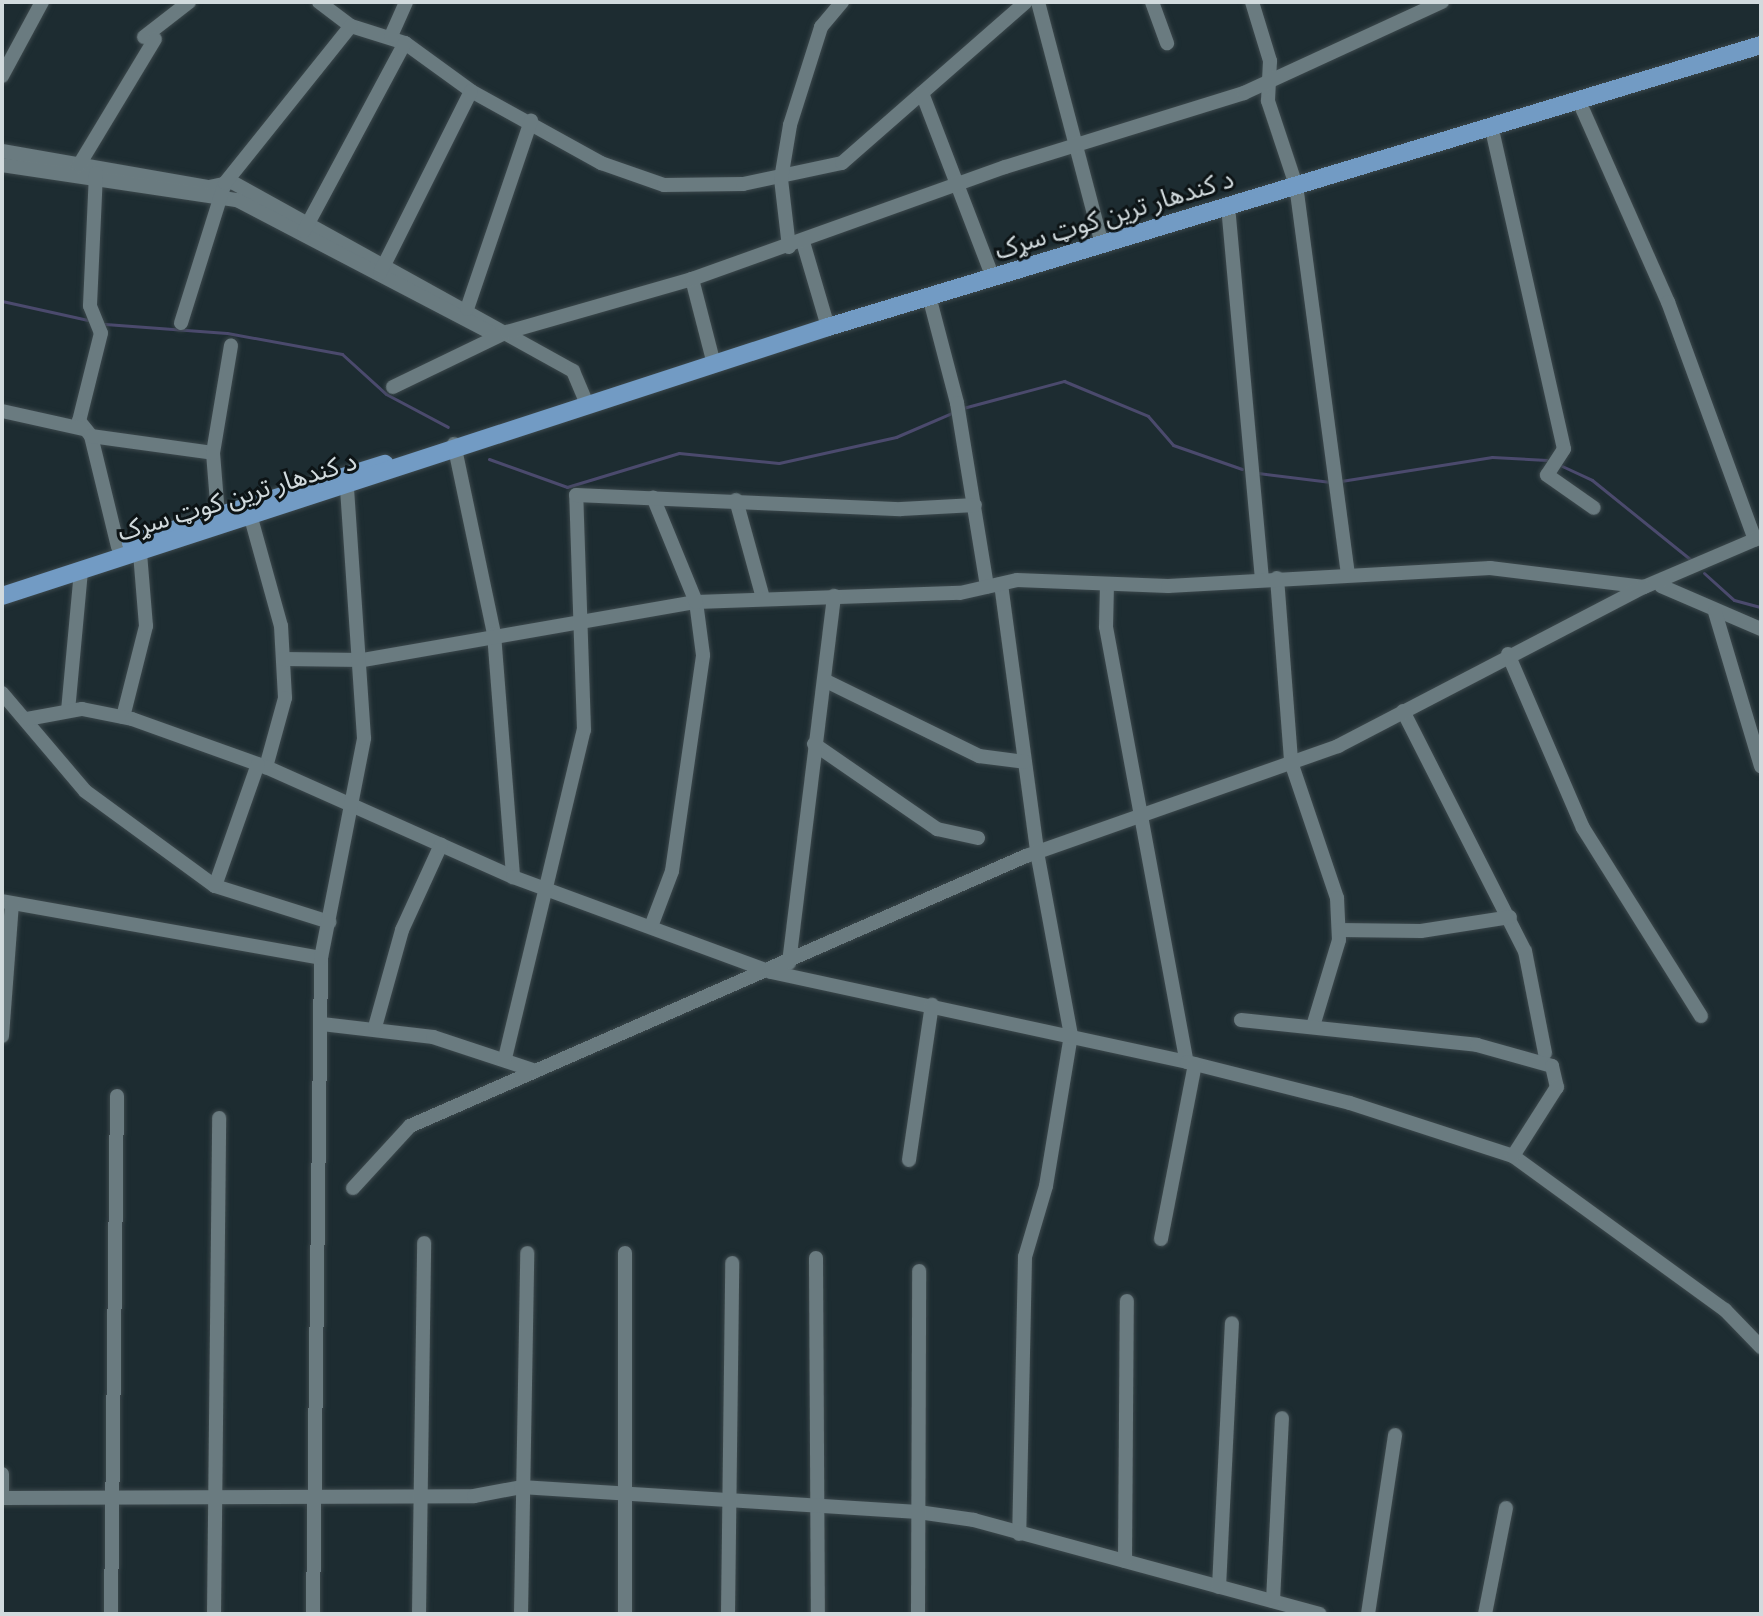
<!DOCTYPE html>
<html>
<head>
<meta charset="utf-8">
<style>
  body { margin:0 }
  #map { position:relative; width:1763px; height:1616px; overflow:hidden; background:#1d2c31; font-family:"PT Serif","Noto Sans Arabic",serif }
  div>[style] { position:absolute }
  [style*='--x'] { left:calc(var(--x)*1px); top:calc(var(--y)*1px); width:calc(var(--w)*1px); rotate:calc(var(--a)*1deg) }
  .stream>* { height:3px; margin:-1.5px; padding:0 1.5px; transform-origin:1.5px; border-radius:1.5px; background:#4b4a6d }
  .roads { filter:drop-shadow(0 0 2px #3c484c) drop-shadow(0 0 2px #3c484c) }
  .minor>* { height:14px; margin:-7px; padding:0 7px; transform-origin:7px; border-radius:7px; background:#6a7b80 }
  .major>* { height:18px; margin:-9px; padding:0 9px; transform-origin:9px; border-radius:9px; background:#729bc4 }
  span { translate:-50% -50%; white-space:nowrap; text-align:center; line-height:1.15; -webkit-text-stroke:6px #0d1416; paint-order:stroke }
  .street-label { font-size:26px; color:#d1dadd }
  .frame { position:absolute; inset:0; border:4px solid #d1dadd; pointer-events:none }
</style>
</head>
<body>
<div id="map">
  <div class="stream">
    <i style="--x:2;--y:301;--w:88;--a:12.5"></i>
    <i style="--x:105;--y:324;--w:122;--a:4.2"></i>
    <i style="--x:227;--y:333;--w:117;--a:10.3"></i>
    <i style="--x:342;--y:354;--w:59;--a:42.3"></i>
    <i style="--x:386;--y:394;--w:70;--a:28"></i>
    <i style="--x:963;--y:408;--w:105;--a:-15"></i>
    <i style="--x:1064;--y:381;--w:91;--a:22.6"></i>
    <i style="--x:1148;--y:416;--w:38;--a:49"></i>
    <i style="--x:1173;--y:445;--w:73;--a:19.2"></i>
    <i style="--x:489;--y:459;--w:83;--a:19.7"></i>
    <i style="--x:567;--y:487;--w:117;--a:-16.9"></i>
    <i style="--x:679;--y:453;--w:100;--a:5.7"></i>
    <i style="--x:779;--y:463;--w:120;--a:-12.5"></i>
    <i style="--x:896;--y:437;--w:61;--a:-23.2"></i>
    <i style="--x:1562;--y:466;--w:33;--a:25"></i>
    <i style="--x:1592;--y:480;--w:127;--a:38.9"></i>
    <i style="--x:1258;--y:473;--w:73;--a:7.1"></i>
    <i style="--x:1341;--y:481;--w:153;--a:-9"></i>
    <i style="--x:1492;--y:457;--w:55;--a:3.1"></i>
    <i style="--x:1704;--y:573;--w:40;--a:42"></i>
    <i style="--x:1734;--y:600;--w:28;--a:15"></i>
  </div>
  <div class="roads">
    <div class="minor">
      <i style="--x:319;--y:2;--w:40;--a:37"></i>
      <i style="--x:351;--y:26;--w:57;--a:17.5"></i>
      <i style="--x:405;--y:43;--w:82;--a:36"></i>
      <i style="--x:471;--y:91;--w:149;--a:29"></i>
      <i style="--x:601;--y:163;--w:67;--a:19.2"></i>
      <i style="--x:664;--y:185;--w:79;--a:-0.7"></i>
      <i style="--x:743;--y:184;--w:101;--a:-12"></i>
      <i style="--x:842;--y:163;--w:244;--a:-41.2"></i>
      <i style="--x:1038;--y:2;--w:251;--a:75.2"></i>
      <i style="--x:1152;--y:2;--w:44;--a:69.9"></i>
      <i style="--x:1252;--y:2;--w:62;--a:73"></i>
      <i style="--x:1270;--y:61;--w:40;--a:92.9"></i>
      <i style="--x:1268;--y:101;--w:89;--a:71.6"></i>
      <i style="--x:1296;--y:185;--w:392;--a:82.4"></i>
      <i style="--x:391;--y:36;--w:37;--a:-66"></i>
      <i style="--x:144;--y:37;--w:57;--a:-37.9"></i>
      <i style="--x:2;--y:76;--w:84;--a:-61.6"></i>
      <i style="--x:922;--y:93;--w:198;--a:69"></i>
      <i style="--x:1578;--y:99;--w:222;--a:66.1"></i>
      <i style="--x:1668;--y:302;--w:253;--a:69.9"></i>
      <i style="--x:1491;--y:125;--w:332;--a:77.3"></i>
      <i style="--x:1564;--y:449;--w:31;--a:123"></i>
      <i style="--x:1547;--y:475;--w:57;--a:35.1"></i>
      <i style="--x:2;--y:151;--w:210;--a:9.9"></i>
      <i style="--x:209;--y:187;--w:24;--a:-12"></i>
      <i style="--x:232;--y:182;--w:390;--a:29"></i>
      <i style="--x:573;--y:371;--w:38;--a:67"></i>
      <i style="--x:2;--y:165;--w:238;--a:8.5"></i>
      <i style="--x:237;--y:200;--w:285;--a:27.6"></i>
      <i style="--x:79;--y:165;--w:147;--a:-58.9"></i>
      <i style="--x:96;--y:173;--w:133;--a:92.6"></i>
      <i style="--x:90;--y:306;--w:29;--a:68"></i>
      <i style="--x:101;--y:333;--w:91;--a:104"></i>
      <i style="--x:79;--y:421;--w:19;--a:51"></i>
      <i style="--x:91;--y:436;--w:114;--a:76.3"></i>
      <i style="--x:1228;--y:206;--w:374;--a:84.8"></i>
      <i style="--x:304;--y:231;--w:213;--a:-61.8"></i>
      <i style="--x:803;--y:242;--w:89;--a:73.6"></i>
      <i style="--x:789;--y:247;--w:68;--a:-96.7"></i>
      <i style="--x:781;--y:179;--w:55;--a:-80.5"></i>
      <i style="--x:790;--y:125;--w:103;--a:-72.4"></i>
      <i style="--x:821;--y:27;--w:33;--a:-50"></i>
      <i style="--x:380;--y:273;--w:203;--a:-63.4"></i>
      <i style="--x:692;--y:279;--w:88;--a:75.5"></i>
      <i style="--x:929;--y:296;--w:111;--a:75.3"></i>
      <i style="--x:957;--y:403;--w:186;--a:80.7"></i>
      <i style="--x:467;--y:309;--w:199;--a:-71.2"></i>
      <i style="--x:181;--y:323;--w:147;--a:-72.6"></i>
      <i style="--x:225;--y:183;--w:201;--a:-51.3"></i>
      <i style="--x:393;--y:387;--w:127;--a:-25.8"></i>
      <i style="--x:507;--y:332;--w:192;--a:-16"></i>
      <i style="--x:692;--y:279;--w:332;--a:-19.7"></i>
      <i style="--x:1005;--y:167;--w:250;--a:-17.2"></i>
      <i style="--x:1244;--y:93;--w:218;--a:-24.7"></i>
      <i style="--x:2;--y:411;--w:83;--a:12.5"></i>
      <i style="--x:91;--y:436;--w:123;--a:7.9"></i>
      <i style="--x:454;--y:444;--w:194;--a:78.1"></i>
      <i style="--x:494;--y:634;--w:244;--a:85.5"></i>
      <i style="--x:736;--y:500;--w:102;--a:74.6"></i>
      <i style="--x:218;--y:515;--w:62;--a:-94.6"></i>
      <i style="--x:213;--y:453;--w:109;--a:-80.5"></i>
      <i style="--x:251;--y:518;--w:112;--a:74.5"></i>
      <i style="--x:281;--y:626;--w:72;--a:86.8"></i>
      <i style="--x:285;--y:698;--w:72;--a:105.4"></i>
      <i style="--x:1277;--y:578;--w:185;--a:85.6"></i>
      <i style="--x:1291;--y:762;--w:144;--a:71.3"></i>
      <i style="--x:1337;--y:898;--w:42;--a:87.3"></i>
      <i style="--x:1339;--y:940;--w:90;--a:106.8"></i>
      <i style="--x:1001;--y:584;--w:270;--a:82.3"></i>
      <i style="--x:1037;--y:852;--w:186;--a:79.5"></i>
      <i style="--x:1071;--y:1035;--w:153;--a:99.4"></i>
      <i style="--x:1046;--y:1186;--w:74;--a:106.5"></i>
      <i style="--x:1025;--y:1257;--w:277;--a:91.2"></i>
      <i style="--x:1107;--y:584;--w:43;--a:91.3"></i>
      <i style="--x:1106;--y:627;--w:442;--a:79.5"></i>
      <i style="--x:1661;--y:586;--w:109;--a:23.3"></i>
      <i style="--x:1715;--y:612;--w:161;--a:73.4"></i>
      <i style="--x:1508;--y:654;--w:189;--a:66.7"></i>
      <i style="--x:1583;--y:828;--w:222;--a:57.9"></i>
      <i style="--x:283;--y:659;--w:80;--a:0.7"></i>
      <i style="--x:363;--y:660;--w:338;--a:-9.9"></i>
      <i style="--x:696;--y:602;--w:264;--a:-2"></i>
      <i style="--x:960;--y:593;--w:58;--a:-12.8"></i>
      <i style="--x:1017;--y:580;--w:151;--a:2.3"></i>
      <i style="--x:1168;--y:586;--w:323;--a:-3.2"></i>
      <i style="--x:1490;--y:568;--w:155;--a:7"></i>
      <i style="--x:1644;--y:587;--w:127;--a:-23.1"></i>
      <i style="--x:824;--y:680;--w:173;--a:26.1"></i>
      <i style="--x:979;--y:756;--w:46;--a:7.4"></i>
      <i style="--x:2;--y:693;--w:128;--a:49.7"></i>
      <i style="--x:85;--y:791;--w:161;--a:36.2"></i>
      <i style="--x:215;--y:886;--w:120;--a:17.5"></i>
      <i style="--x:68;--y:711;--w:141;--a:-84.7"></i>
      <i style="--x:1403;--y:711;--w:269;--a:63.1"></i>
      <i style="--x:1525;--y:951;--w:104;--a:78.9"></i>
      <i style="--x:123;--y:717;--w:94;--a:-75.8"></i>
      <i style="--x:146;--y:626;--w:73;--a:-94.7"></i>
      <i style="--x:27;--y:719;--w:56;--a:-10.3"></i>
      <i style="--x:82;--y:709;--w:51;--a:11.3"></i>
      <i style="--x:132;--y:719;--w:142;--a:19.7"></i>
      <i style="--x:266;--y:767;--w:270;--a:24"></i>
      <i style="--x:513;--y:877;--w:275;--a:20.2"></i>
      <i style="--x:771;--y:972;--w:426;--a:12.2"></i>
      <i style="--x:1187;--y:1062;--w:168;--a:14.1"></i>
      <i style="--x:1350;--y:1103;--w:171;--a:18"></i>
      <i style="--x:1513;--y:1156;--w:262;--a:36"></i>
      <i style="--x:1725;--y:1310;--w:52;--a:45.8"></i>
      <i style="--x:814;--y:744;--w:150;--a:34.6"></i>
      <i style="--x:937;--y:829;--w:42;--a:12.4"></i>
      <i style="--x:215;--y:886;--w:129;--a:-70.6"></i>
      <i style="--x:2;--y:901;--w:324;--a:10.1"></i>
      <i style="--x:652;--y:924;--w:57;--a:-69.3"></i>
      <i style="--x:672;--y:871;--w:218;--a:-81.8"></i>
      <i style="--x:703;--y:655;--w:53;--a:-97.5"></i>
      <i style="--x:696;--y:602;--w:113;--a:-112.3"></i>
      <i style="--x:1339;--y:930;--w:82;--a:0.7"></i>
      <i style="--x:1421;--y:931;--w:90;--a:-8.9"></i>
      <i style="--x:789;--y:963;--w:370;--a:-83"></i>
      <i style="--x:1241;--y:1020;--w:237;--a:6"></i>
      <i style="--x:1477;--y:1045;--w:78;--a:15.6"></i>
      <i style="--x:1552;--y:1066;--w:22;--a:77"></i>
      <i style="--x:1557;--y:1087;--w:82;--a:122.5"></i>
      <i style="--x:322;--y:1024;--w:112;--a:6.7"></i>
      <i style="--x:433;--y:1037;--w:108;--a:18.3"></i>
      <i style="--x:375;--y:1027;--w:101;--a:-74.4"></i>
      <i style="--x:402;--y:930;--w:94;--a:-65.4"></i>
      <i style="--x:2;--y:1036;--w:132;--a:-85.7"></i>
      <i style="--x:505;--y:1058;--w:337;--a:-76.5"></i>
      <i style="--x:584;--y:730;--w:235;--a:-91.9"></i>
      <i style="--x:576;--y:495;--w:325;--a:2.5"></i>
      <i style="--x:901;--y:509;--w:74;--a:-3.1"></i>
      <i style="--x:909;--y:1160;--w:157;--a:-81.6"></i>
      <i style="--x:353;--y:1188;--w:84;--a:-47.4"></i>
      <i style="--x:410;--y:1126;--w:673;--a:-23.67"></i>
      <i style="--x:1026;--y:856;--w:331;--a:-19.4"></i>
      <i style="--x:1338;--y:746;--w:345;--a:-27.5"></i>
      <i style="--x:1161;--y:1239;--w:178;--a:-79"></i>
      <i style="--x:816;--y:1258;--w:356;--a:89.7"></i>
      <i style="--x:2;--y:1474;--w:24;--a:90"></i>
      <i style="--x:2;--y:1498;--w:472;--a:-0.2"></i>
      <i style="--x:474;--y:1496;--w:48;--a:-10.8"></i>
      <i style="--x:521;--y:1487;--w:398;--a:3.6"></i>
      <i style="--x:918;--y:1512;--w:57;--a:8.1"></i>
      <i style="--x:974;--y:1520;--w:358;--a:15.2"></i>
      <i style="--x:1125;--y:1561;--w:260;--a:-89.6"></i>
      <i style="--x:1219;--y:1587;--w:264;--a:-87.2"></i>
      <i style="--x:1273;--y:1601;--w:183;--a:-87.2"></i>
      <i style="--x:111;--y:1614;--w:518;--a:-89.34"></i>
      <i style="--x:214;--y:1614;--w:496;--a:-89.4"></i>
      <i style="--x:313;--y:1614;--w:656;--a:-89.3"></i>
      <i style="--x:321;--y:958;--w:224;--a:-78.9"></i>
      <i style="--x:364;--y:738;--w:250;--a:-93.9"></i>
      <i style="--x:419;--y:1614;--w:371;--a:-89.2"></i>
      <i style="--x:521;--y:1614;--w:361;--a:-89"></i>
      <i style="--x:625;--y:1614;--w:361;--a:-90"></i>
      <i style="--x:728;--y:1614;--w:351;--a:-89.3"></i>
      <i style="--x:918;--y:1614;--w:343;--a:-89.8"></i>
      <i style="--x:1368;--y:1614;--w:181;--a:-81.4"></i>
      <i style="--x:1485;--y:1614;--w:108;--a:-78.8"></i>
    </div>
    <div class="major">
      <i style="--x:131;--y:543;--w:266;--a:-17.3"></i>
      <i style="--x:2;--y:596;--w:869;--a:-18.04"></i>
      <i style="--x:828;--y:327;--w:975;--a:-16.82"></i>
    </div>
  </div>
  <div class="street-label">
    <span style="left:1114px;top:214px;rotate:-17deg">د کندهار ترين کوټ سړک</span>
    <span style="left:237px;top:496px;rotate:-17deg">د کندهار ترين کوټ سړک</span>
  </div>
  <div class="frame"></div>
</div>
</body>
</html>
